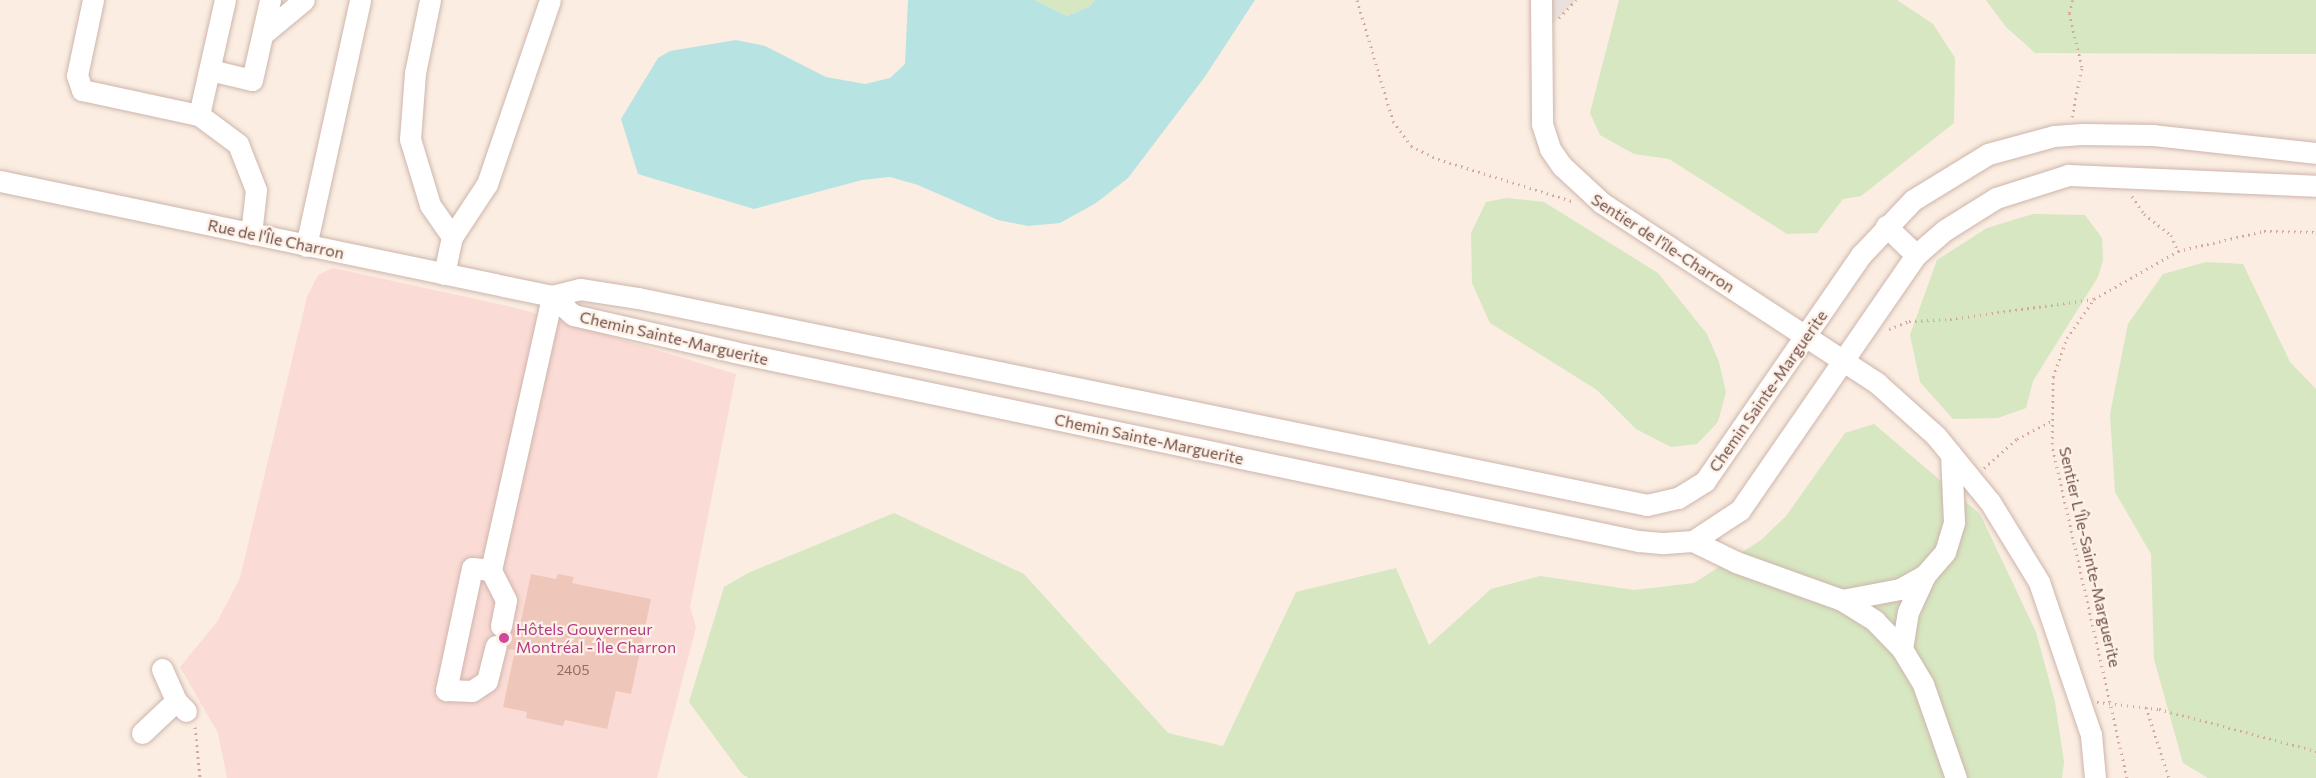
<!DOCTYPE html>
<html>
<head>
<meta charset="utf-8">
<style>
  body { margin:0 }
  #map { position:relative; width:2316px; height:778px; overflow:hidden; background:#fbede1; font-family:Commissioner,sans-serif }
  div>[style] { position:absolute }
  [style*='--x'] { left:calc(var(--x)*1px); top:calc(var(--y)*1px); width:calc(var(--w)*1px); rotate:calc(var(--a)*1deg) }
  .commercial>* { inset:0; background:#fbdbd5 }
  .industrial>* { inset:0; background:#eae1dc }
  .green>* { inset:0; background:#d6e7c1 }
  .water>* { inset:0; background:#b7e3e2 }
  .building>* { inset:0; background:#efc7ba }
  .path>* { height:3px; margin-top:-1.5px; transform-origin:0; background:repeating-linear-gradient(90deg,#d3aa9e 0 1.5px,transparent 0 6px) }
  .roads { filter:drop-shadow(0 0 2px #cdb5ac) drop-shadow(0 0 2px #cdb5ac) }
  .minor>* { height:21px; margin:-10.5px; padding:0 10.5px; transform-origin:10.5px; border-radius:10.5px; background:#fff }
  .dots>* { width:16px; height:16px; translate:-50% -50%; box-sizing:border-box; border:3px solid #fef1e7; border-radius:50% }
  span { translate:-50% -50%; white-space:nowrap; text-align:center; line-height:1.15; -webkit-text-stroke:4.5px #fef1e7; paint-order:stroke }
  .number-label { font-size:14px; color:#906e66 }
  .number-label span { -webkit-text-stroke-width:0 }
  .street-label { font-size:16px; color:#70514a }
  .hotel-label { font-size:16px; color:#b23c85 }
  .left { translate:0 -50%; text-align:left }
</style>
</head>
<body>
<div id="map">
  <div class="commercial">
    <i style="clip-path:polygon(333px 268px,517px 308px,736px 374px,690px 607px,696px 627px,657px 778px,227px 778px,218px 733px,180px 667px,217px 622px,240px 578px,307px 297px,318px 275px)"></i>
  </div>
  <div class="industrial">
    <i style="clip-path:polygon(1541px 0,1576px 0,1543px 34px)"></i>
  </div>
  <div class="green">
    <i style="clip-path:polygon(1035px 0,1095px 0,1089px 7px,1067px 16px)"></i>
    <i style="clip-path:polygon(1619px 0,1897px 0,1933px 24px,1955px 58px,1954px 123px,1861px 196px,1843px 199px,1817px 233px,1787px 234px,1669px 159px,1634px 154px,1600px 135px,1590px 113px)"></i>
    <i style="clip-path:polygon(1986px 0,2316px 0,2316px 54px,2035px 53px,2006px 27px)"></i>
    <i style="clip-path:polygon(1507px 198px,1544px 202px,1658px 273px,1707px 334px,1719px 362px,1726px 392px,1718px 422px,1697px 444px,1671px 447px,1636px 429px,1597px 390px,1490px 323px,1472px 283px,1471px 233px,1486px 202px)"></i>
    <i style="clip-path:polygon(2033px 214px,2085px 215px,2102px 238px,2103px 260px,2098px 277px,2033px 381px,2026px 408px,1998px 418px,1953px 419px,1920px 382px,1910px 335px,1937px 260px,1987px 228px)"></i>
    <i style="clip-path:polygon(2206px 262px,2243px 264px,2290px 362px,2316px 389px,2316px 778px,2208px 778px,2183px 763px,2154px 659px,2151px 554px,2115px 492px,2110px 414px,2128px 324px,2163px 274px)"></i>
    <i style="clip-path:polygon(1874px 424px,1980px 514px,2036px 632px,2055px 702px,2064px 762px,2062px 778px,749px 778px,742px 774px,689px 702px,724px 587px,748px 573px,894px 513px,1024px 574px,1168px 733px,1223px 746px,1296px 592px,1396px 568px,1429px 645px,1491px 589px,1540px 576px,1634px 590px,1694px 583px,1761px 540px,1786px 516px,1845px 433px)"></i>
  </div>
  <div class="water">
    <i style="clip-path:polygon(908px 0,1035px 0,1067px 16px,1089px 7px,1095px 0,1255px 0,1204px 78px,1128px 178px,1096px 203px,1060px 223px,1028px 226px,998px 220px,918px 185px,890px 177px,862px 180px,754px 209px,638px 174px,621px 119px,658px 58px,670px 51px,736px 40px,765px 46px,826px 77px,865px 84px,890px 78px,905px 64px)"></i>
  </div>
  <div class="building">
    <i style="clip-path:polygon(531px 574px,556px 579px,558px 574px,574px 577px,572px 583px,651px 599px,631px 694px,616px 691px,607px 729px,565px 720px,563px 726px,526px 718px,527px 712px,503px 707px,515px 650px,508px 649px,506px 638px,513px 629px,519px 630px)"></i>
  </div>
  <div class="path">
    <i style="--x:1357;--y:0;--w:126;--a:73.4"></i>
    <i style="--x:1393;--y:121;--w:31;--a:54"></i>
    <i style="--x:1411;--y:146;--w:30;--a:26"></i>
    <i style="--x:1438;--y:159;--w:140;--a:17.4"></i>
    <i style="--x:1559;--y:18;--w:25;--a:-47"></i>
    <i style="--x:2072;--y:117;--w:51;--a:-78.7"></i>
    <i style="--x:2082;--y:67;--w:56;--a:-103.5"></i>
    <i style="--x:2069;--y:13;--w:14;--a:-73"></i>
    <i style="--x:2132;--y:196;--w:22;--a:56"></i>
    <i style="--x:2144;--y:214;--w:34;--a:38"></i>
    <i style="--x:2171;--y:235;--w:17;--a:66"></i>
    <i style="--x:1889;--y:329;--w:22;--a:-22"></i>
    <i style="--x:1909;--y:321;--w:41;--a:-2.8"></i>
    <i style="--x:1950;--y:319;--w:145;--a:-7.9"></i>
    <i style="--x:1984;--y:468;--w:44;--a:-41.3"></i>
    <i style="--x:2017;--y:439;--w:40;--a:-28"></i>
    <i style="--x:2097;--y:702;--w:62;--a:6.4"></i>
    <i style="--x:2159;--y:709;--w:163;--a:15"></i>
    <i style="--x:2146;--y:707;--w:75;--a:72.1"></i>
    <i style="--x:195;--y:727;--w:51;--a:84.4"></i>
    <i style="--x:2127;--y:778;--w:342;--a:-102.7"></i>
    <i style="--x:2052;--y:444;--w:67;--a:-89.1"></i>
    <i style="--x:2053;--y:377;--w:41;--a:-70.3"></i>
    <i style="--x:2067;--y:338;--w:47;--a:-55.3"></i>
    <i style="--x:2094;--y:299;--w:97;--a:-29.7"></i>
    <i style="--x:2178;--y:251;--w:88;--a:-13.1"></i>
    <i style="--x:2264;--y:231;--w:52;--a:1.1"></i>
  </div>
  <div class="roads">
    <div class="minor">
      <i style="--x:93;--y:0;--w:77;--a:102"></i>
      <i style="--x:77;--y:75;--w:16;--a:72"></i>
      <i style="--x:82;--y:90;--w:120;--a:12.1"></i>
      <i style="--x:199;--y:115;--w:49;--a:36.6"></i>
      <i style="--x:238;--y:144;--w:49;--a:68.6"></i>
      <i style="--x:256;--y:190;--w:44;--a:96.5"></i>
      <i style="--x:430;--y:0;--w:75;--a:101.6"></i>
      <i style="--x:415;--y:73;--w:66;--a:94.3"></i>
      <i style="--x:410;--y:139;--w:69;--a:73.1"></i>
      <i style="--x:430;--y:205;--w:39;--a:55"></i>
      <i style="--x:1541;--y:0;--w:124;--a:89.5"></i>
      <i style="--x:1542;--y:124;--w:26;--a:72"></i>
      <i style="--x:1550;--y:149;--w:21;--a:55"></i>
      <i style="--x:1562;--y:166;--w:54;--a:42.8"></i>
      <i style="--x:1602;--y:203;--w:329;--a:33.2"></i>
      <i style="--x:1877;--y:383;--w:79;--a:41.9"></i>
      <i style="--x:1936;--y:436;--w:85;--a:50.7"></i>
      <i style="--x:1990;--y:502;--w:94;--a:58.5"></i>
      <i style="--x:2039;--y:582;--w:162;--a:71.2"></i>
      <i style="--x:2091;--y:735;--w:43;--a:84.7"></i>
      <i style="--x:263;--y:34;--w:53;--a:-39.7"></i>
      <i style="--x:210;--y:70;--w:43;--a:13.4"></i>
      <i style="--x:252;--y:80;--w:82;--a:-77.3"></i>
      <i style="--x:199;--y:115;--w:118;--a:-77.3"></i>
      <i style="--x:0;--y:181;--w:564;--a:11.77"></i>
      <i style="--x:552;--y:296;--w:29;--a:-14"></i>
      <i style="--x:580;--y:289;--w:59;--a:8.8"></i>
      <i style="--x:638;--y:298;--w:1030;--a:11.59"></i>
      <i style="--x:1647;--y:505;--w:32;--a:-13"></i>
      <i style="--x:1678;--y:498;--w:32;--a:-32"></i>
      <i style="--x:1705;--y:481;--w:275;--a:-55.4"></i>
      <i style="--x:1861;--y:255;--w:76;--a:-46.6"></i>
      <i style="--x:1913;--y:200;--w:88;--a:-31.5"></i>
      <i style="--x:1988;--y:154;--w:68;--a:-15.3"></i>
      <i style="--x:2054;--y:136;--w:28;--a:-4"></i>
      <i style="--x:2082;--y:134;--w:71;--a:0.8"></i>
      <i style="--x:2153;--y:135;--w:164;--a:6.3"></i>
      <i style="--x:1886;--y:226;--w:42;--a:44"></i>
      <i style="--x:306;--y:246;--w:252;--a:-77.6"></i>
      <i style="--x:444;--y:274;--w:38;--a:-78"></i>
      <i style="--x:452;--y:237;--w:64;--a:-56.6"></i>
      <i style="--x:487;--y:184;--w:194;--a:-71.1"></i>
      <i style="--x:552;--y:296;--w:28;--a:42"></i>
      <i style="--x:573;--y:315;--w:165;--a:12.9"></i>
      <i style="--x:734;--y:352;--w:925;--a:11.8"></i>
      <i style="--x:1639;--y:541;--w:25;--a:5"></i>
      <i style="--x:1664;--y:543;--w:29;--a:-4"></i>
      <i style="--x:1693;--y:541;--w:56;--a:-33.4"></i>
      <i style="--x:1740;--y:510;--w:310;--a:-55.4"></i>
      <i style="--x:1916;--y:255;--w:38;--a:-41"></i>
      <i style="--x:1945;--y:230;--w:60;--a:-32.1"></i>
      <i style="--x:1996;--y:198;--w:76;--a:-17.7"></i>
      <i style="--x:2068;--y:175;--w:248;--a:2.5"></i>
      <i style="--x:1693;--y:541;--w:48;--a:26"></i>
      <i style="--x:1736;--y:562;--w:113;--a:19.7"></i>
      <i style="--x:1842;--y:600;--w:39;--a:32"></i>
      <i style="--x:1875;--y:621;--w:39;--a:46"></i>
      <i style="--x:1902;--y:649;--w:41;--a:59"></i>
      <i style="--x:1923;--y:684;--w:100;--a:70.7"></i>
      <i style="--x:491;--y:570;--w:19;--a:-174"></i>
      <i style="--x:472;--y:568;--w:125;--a:102"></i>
      <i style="--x:446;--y:690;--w:26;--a:2"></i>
      <i style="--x:472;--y:691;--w:18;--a:-34"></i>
      <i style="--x:487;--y:681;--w:36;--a:-76"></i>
      <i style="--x:1842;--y:600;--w:59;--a:-10.7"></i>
      <i style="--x:1900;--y:589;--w:29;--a:-29"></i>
      <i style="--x:1925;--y:575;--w:30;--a:-49"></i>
      <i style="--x:1945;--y:552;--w:31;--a:-73"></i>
      <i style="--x:1954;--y:522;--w:68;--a:-92.5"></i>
      <i style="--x:501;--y:626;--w:26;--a:-79"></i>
      <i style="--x:506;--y:600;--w:34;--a:-117"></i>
      <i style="--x:491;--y:570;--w:281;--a:-77.4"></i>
      <i style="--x:1902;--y:649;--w:37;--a:-81"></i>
      <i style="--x:1908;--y:612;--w:41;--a:-65.3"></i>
      <i style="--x:162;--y:669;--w:35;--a:66"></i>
      <i style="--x:176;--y:701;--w:14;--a:45"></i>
      <i style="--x:142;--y:733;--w:47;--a:-43.3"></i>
    </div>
  </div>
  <div class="dots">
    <i style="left:504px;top:638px;background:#d1479c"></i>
  </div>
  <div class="number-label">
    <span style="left:573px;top:670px">2405</span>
  </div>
  <div class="street-label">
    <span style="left:276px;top:239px;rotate:12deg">Rue de l'Île Charron</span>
    <span style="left:1663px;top:243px;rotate:33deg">Sentier de l'île-Charron</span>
    <span style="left:674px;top:338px;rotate:13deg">Chemin Sainte-Marguerite</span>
    <span style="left:1768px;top:391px;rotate:-55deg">Chemin Sainte-Marguerite</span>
    <span style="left:1149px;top:439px;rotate:12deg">Chemin Sainte-Marguerite</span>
    <span style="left:2090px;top:557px;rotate:77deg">Sentier L'Île-Sainte-Marguerite</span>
  </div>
  <div class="hotel-label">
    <span class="left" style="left:516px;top:638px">Hôtels Gouverneur<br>Montréal - Île Charron</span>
  </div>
</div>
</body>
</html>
